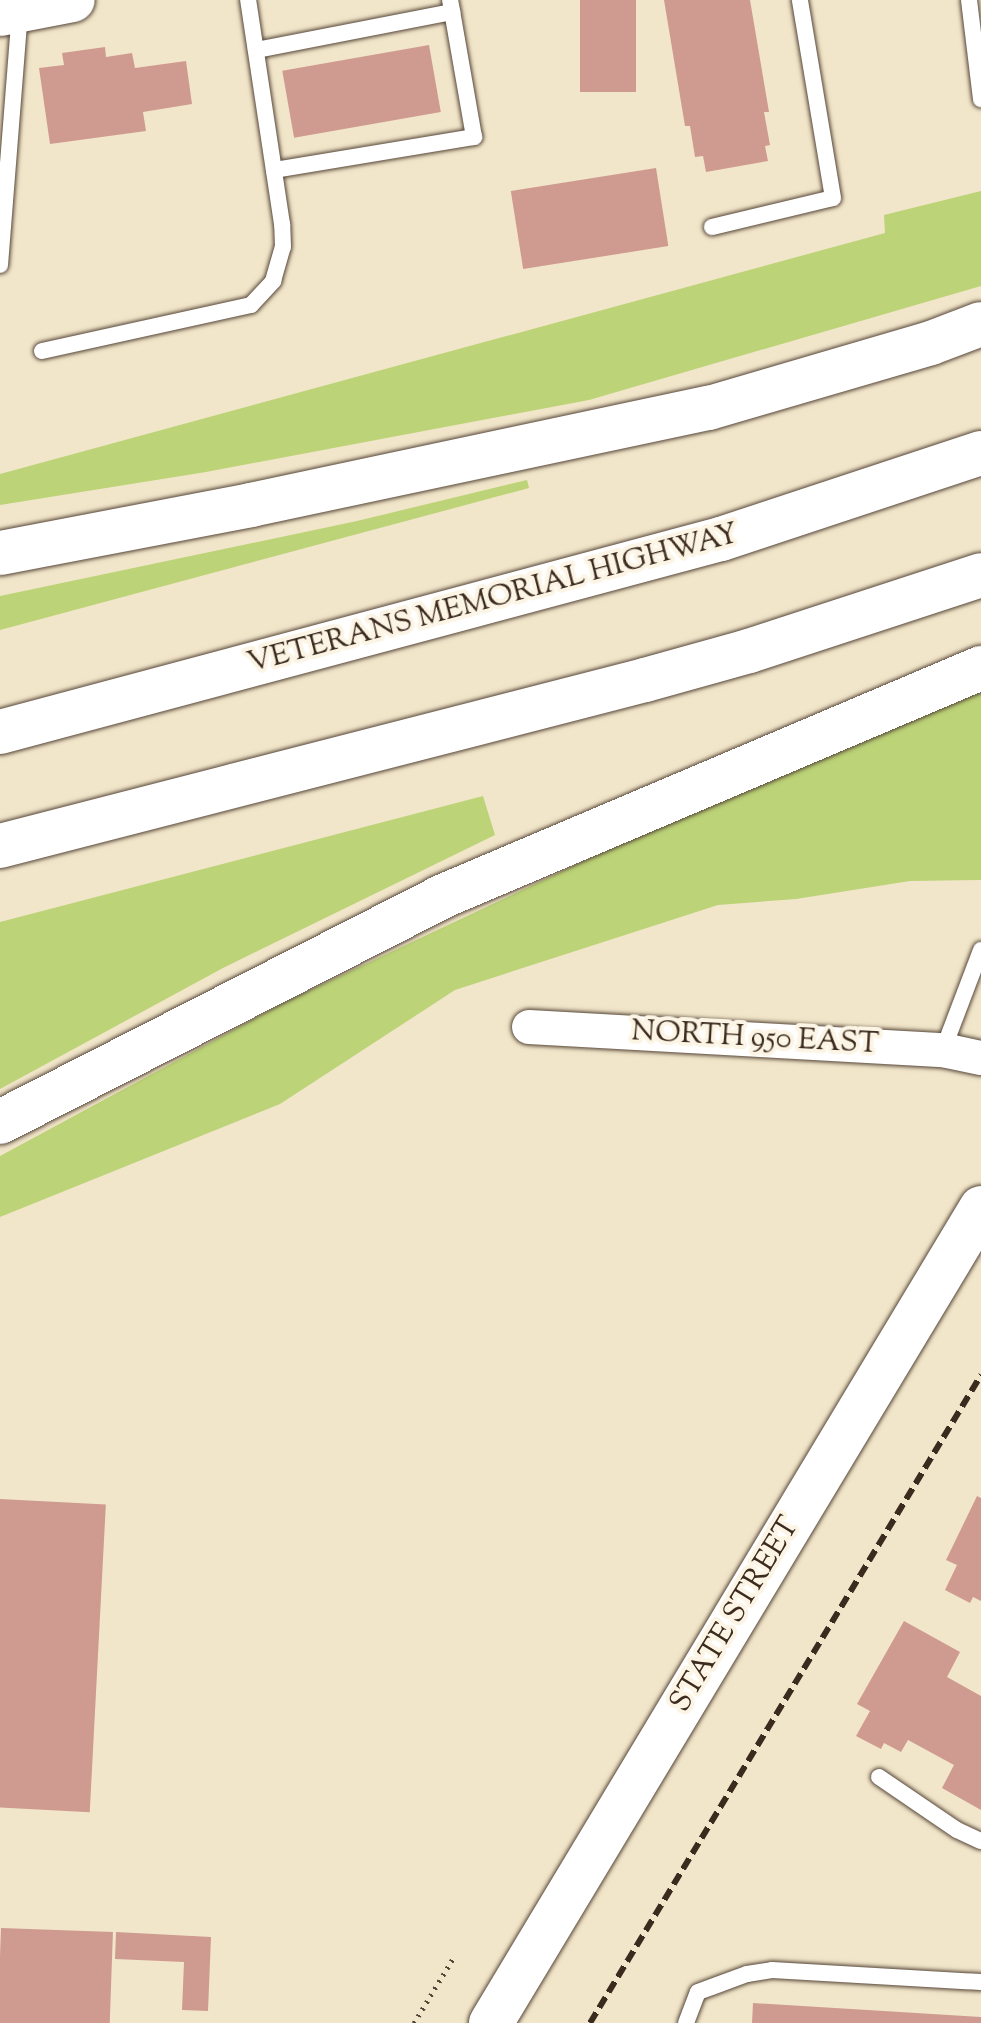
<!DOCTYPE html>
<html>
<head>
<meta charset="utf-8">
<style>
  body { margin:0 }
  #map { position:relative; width:981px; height:2023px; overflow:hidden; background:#f2e6ca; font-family:"Sorts Mill Goudy",serif }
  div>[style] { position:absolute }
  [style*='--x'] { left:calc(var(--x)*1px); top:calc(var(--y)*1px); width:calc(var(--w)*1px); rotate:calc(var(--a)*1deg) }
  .green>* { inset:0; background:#bcd377 }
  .building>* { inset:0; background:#cf9b90; transform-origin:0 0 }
  .path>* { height:5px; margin-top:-2.5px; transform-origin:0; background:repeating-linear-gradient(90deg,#564638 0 2px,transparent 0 8px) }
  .roads { filter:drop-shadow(0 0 2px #564638) drop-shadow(0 0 2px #564638) }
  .lane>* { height:16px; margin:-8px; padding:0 8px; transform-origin:8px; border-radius:8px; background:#fff }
  .street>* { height:34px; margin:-17px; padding:0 17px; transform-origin:17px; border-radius:17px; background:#fff }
  .secondary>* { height:44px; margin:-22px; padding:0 22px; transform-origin:22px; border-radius:22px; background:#fff }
  .highway>* { height:44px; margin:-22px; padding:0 22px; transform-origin:22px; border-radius:22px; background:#fff }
  .rail>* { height:6px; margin-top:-3px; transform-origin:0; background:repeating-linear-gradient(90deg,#3b2a1e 0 12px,transparent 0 18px) }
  span { translate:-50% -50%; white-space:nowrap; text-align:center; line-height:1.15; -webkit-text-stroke:8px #fcf5e5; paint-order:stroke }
  .street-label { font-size:30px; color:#3b2a1e }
</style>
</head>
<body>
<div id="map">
  <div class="green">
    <i style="clip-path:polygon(981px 191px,981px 286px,589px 400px,206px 472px,0 505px,0 474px,885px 233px,884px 215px)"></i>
    <i style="clip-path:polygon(527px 480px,529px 488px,0 630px,0 596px,357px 521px)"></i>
    <i style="clip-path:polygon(981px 680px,981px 880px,910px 881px,796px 899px,718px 905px,455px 990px,280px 1104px,0 1217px,0 1156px,287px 1001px,707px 803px)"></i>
    <i style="clip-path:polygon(483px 796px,495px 835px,223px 968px,0 1089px,0 922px)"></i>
  </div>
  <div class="building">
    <i style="left:580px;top:0;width:56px;height:92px"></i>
    <i style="clip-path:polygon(664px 0,750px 0,769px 112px,764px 112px,770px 145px,765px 146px,768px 161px,706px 172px,703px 156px,695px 157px,690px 126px,685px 126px)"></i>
    <i style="left:429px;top:45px;width:68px;height:149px;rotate:80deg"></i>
    <i style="clip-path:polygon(105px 47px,106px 57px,132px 53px,135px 68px,186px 61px,192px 104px,143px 112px,146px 131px,50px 144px,39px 68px,64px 65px,62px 53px)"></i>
    <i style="left:656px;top:168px;width:79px;height:147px;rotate:81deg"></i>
    <i style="clip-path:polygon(977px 1496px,981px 1498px,981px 1601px,973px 1597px,970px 1603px,945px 1590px,957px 1565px,946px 1560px)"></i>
    <i style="left:0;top:1499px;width:106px;height:308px;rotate:3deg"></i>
    <i style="clip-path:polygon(904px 1621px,960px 1652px,947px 1677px,981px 1696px,981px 1810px,942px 1788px,954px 1765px,908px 1740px,901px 1752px,884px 1743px,881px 1749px,856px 1736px,870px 1711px,857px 1704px)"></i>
    <i style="left:1px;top:1928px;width:112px;height:95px;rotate:2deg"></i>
    <i style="clip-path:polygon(116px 1932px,211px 1937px,208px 2011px,182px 2010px,184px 1962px,115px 1959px)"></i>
    <i style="clip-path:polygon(753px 2003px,981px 2017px,981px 2023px,752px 2023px)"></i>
  </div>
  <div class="path">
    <i style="--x:414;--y:2023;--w:77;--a:-58.8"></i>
  </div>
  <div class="roads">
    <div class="lane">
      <i style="--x:969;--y:0;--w:100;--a:83.1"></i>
      <i style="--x:256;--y:50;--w:200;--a:-11"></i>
      <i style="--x:274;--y:170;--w:203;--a:-9.4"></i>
      <i style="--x:474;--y:137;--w:139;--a:-99.9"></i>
      <i style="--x:712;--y:227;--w:124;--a:-13.5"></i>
      <i style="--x:833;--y:198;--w:201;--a:-99.5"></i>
      <i style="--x:0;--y:265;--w:255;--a:-85.5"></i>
      <i style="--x:42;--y:351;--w:214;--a:-12.4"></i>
      <i style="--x:251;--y:305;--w:33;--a:-47"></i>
      <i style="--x:273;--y:281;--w:35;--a:-74"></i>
      <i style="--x:283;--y:247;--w:23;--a:-92"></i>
      <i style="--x:282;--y:224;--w:227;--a:-98.6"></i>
      <i style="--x:943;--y:1050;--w:107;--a:-69.2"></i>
      <i style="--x:879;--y:1777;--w:94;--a:34.2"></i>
      <i style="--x:957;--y:1830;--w:26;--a:25"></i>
      <i style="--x:686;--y:2023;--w:33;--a:-69"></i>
      <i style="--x:698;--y:1992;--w:52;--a:-20.2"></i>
      <i style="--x:747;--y:1974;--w:25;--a:-9"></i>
      <i style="--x:772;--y:1970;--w:209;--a:3.3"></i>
    </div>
    <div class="street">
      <i style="--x:529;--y:1027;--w:415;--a:3.2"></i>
      <i style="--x:943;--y:1050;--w:39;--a:12"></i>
    </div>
    <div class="secondary">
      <i style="--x:0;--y:14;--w:74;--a:-10.9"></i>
      <i style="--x:491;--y:2023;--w:951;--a:-58.98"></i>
    </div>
    <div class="highway">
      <i style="--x:0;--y:553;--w:256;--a:-10.8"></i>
      <i style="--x:251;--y:505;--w:468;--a:-12"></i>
      <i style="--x:709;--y:408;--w:231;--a:-16.3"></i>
      <i style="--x:931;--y:343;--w:53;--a:-20.8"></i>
      <i style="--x:0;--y:732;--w:746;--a:-14.99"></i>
      <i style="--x:721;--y:539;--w:274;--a:-18.3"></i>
      <i style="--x:0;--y:846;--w:666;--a:-14.43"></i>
      <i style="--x:645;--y:680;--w:108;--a:-15.6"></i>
      <i style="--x:749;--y:651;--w:244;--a:-18.1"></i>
      <i style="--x:0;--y:1122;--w:495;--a:-27"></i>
      <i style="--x:441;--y:897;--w:587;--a:-22.98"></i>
    </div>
  </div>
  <div class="rail">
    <i style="--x:590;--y:2023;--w:757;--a:-58.89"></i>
  </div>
  <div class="street-label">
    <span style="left:493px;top:600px;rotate:-15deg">VETERANS MEMORIAL HIGHWAY</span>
    <span style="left:755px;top:1039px;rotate:3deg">NORTH 950 EAST</span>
    <span style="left:736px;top:1615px;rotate:-59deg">STATE STREET</span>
  </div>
</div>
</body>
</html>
